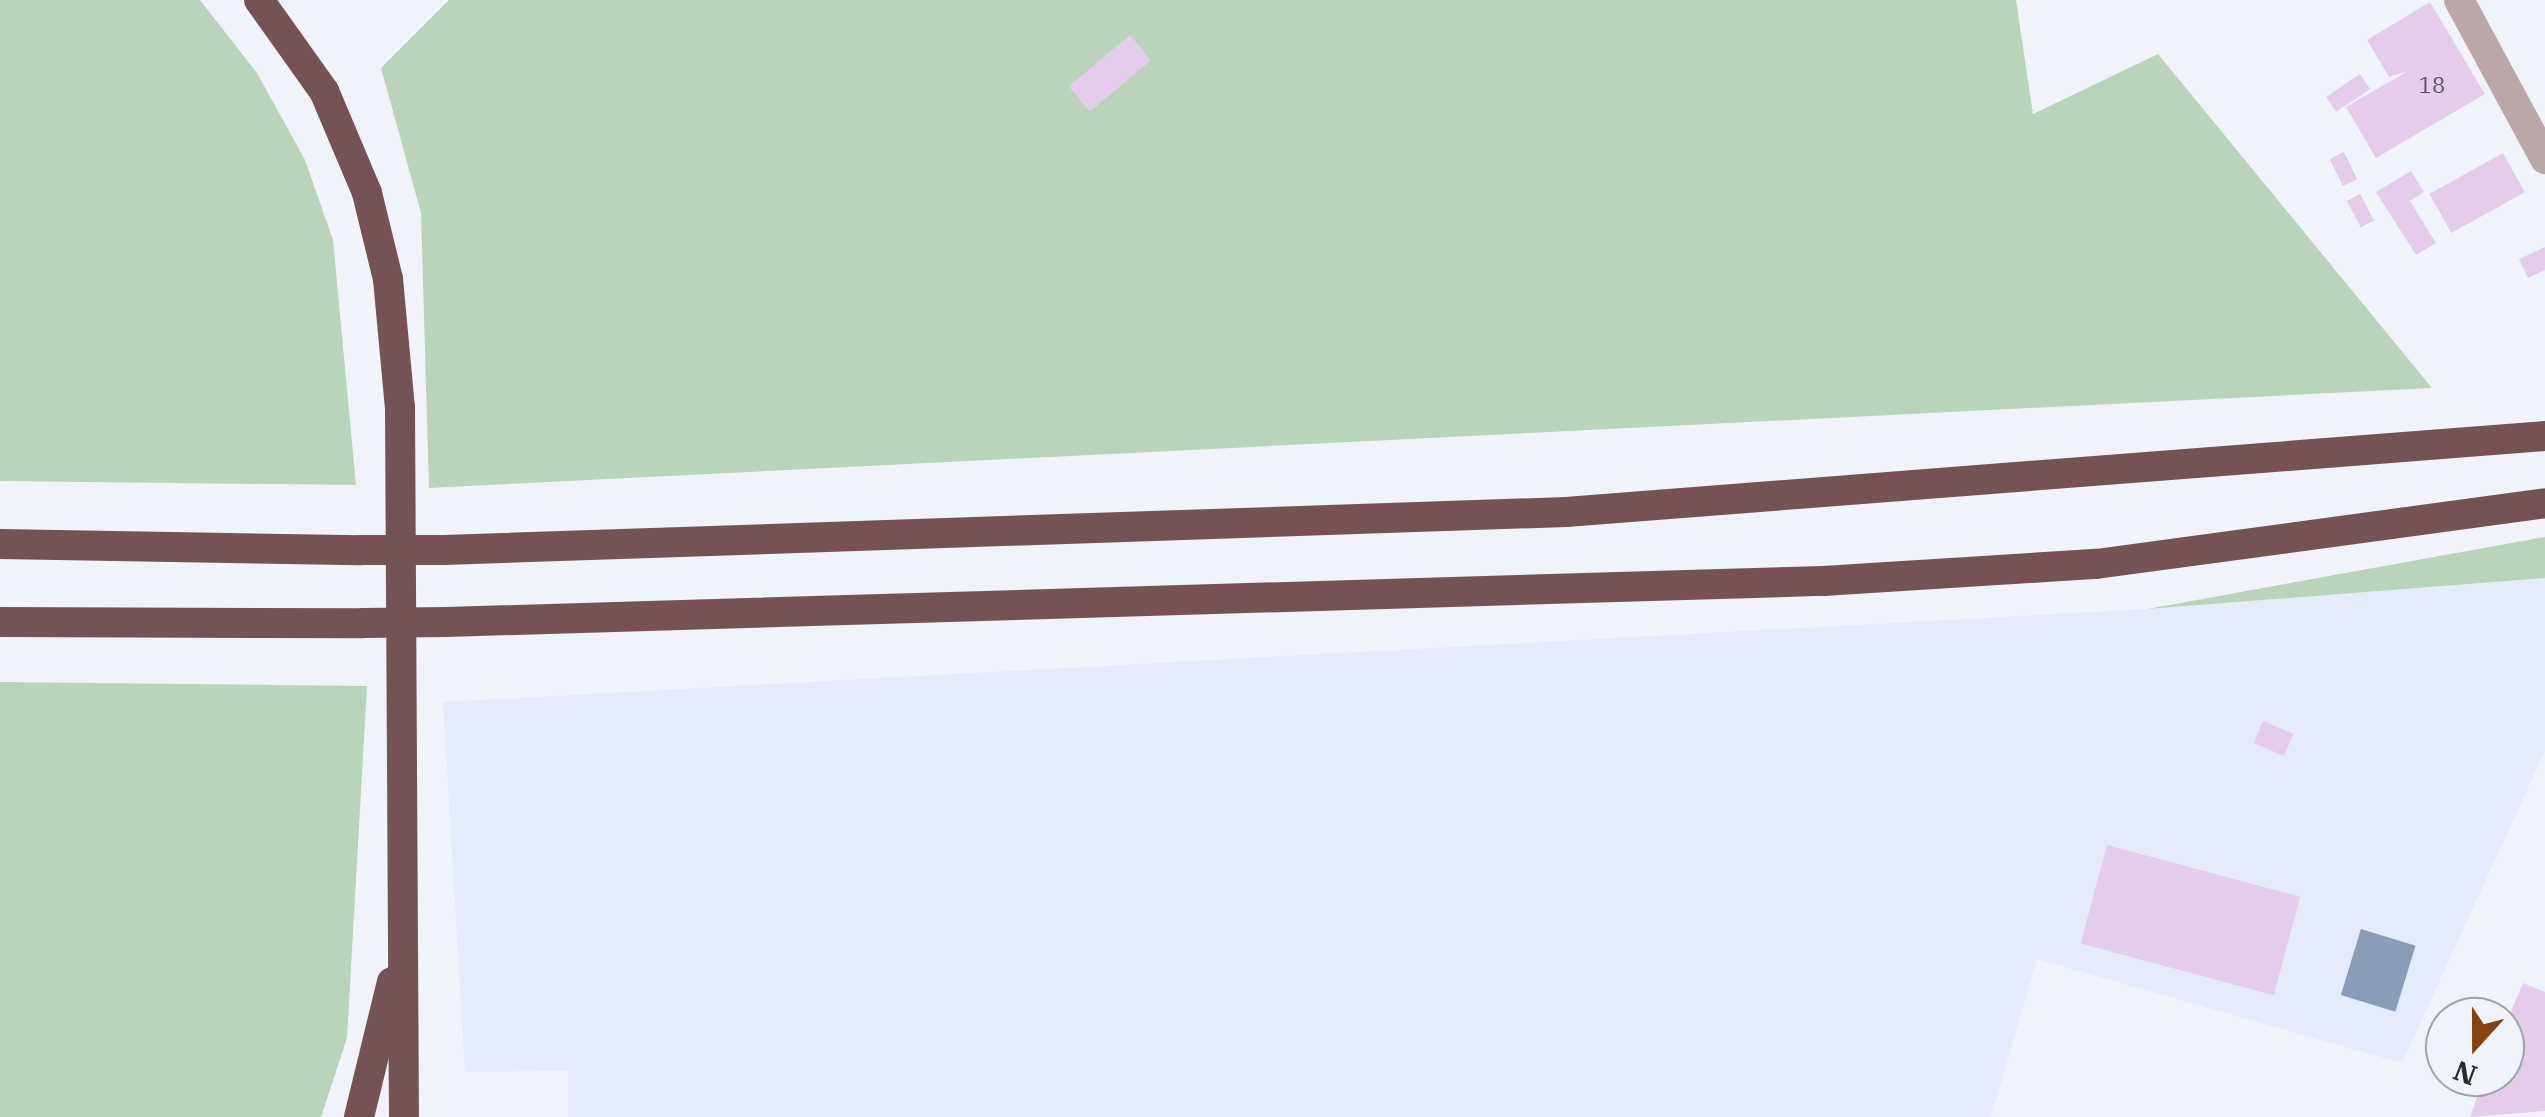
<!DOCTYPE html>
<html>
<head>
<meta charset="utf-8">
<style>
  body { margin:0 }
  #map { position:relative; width:2545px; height:1117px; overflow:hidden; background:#f0f4fa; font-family:"IBM Plex Serif",serif }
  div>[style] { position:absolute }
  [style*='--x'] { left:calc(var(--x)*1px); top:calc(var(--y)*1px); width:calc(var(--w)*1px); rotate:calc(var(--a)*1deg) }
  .built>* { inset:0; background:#e5ebf9 }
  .green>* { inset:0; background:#bad4b9 }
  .water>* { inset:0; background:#8a9cb8; transform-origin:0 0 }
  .building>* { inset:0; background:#e3cdeb; transform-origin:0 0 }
  .minor>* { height:30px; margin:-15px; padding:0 15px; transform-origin:15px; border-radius:15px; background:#baa8a8 }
  .highway>* { height:30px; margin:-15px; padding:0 15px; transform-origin:15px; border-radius:15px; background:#755354 }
  .highway-bridge>* { height:30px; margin:-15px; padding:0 15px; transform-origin:15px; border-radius:15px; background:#755354 }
  span { translate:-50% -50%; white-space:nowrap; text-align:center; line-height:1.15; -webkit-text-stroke:10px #f0f4fa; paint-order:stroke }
  .number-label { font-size:22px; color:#58535c }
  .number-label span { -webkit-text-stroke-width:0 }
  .north { position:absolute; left:2425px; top:997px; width:100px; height:100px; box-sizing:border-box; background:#f0f4fa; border:2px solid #a0a3a8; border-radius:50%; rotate:201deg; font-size:28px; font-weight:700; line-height:40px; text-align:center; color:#292a2c }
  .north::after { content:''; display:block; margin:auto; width:35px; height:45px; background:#854313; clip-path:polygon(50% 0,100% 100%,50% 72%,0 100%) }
</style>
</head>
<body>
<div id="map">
  <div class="built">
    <i style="clip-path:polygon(2545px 578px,2545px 751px,2402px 1063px,2037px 959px,1991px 1117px,568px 1117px,568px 1071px,465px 1072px,443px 702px,2147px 609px)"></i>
  </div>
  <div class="green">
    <i style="clip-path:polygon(0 0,200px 0,257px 73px,305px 160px,333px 240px,356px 485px,0 481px)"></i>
    <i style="clip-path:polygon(449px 0,2016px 0,2033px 114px,2158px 54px,2432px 388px,429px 488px,421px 213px,381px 68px)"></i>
    <i style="clip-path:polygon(2545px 537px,2545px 578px,2147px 609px)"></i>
    <i style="clip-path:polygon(0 682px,367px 686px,347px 1038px,321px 1117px,0 1117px)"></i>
  </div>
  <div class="water">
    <i style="left:2361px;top:929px;width:57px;height:69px;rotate:17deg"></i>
  </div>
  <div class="building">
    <i style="clip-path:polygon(2430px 2px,2485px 94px,2376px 158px,2346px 107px,2408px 71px,2389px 77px,2367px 40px)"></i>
    <i style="left:1130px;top:35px;width:33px;height:80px;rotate:50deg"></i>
    <i style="left:2360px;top:74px;width:18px;height:41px;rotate:56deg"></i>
    <i style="left:2344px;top:152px;width:30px;height:16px;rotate:64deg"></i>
    <i style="left:2503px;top:153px;width:45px;height:84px;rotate:61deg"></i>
    <i style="clip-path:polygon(2411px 171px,2424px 192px,2410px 201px,2436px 243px,2416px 255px,2376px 192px)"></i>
    <i style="left:2360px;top:194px;width:30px;height:15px;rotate:62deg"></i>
    <i style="clip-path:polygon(2545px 247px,2545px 270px,2528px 278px,2519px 259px)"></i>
    <i style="left:2263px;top:721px;width:33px;height:24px;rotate:23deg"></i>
    <i style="left:2107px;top:845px;width:200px;height:102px;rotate:15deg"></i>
    <i style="clip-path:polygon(2523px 983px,2545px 992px,2545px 1111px,2470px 1117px,2484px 1077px,2505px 1077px,2505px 1026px)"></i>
  </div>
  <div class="minor">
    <i style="--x:2459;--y:0;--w:181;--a:61.6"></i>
  </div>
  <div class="highway">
    <i style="--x:259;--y:0;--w:112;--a:54.5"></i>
    <i style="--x:324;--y:91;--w:111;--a:67.1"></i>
    <i style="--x:367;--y:193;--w:89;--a:76.3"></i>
    <i style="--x:388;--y:279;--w:130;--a:84.7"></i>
    <i style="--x:400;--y:408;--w:709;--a:89.68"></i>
    <i style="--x:0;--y:544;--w:361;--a:1"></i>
    <i style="--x:444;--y:550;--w:1123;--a:-1.94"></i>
    <i style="--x:1566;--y:512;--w:982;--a:-4.44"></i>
    <i style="--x:0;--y:622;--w:363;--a:0.2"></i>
    <i style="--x:446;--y:622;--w:1378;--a:-1.71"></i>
    <i style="--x:1823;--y:581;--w:274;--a:-3.6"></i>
    <i style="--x:2096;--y:564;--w:453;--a:-7.7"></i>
    <i style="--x:359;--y:1117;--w:139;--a:-76.3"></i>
  </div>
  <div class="highway-bridge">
    <i style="--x:361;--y:550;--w:83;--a:0"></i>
    <i style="--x:363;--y:623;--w:83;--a:-0.7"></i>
  </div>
  <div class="number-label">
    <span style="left:2432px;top:85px">18</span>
  </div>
  <div class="north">N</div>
</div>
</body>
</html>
